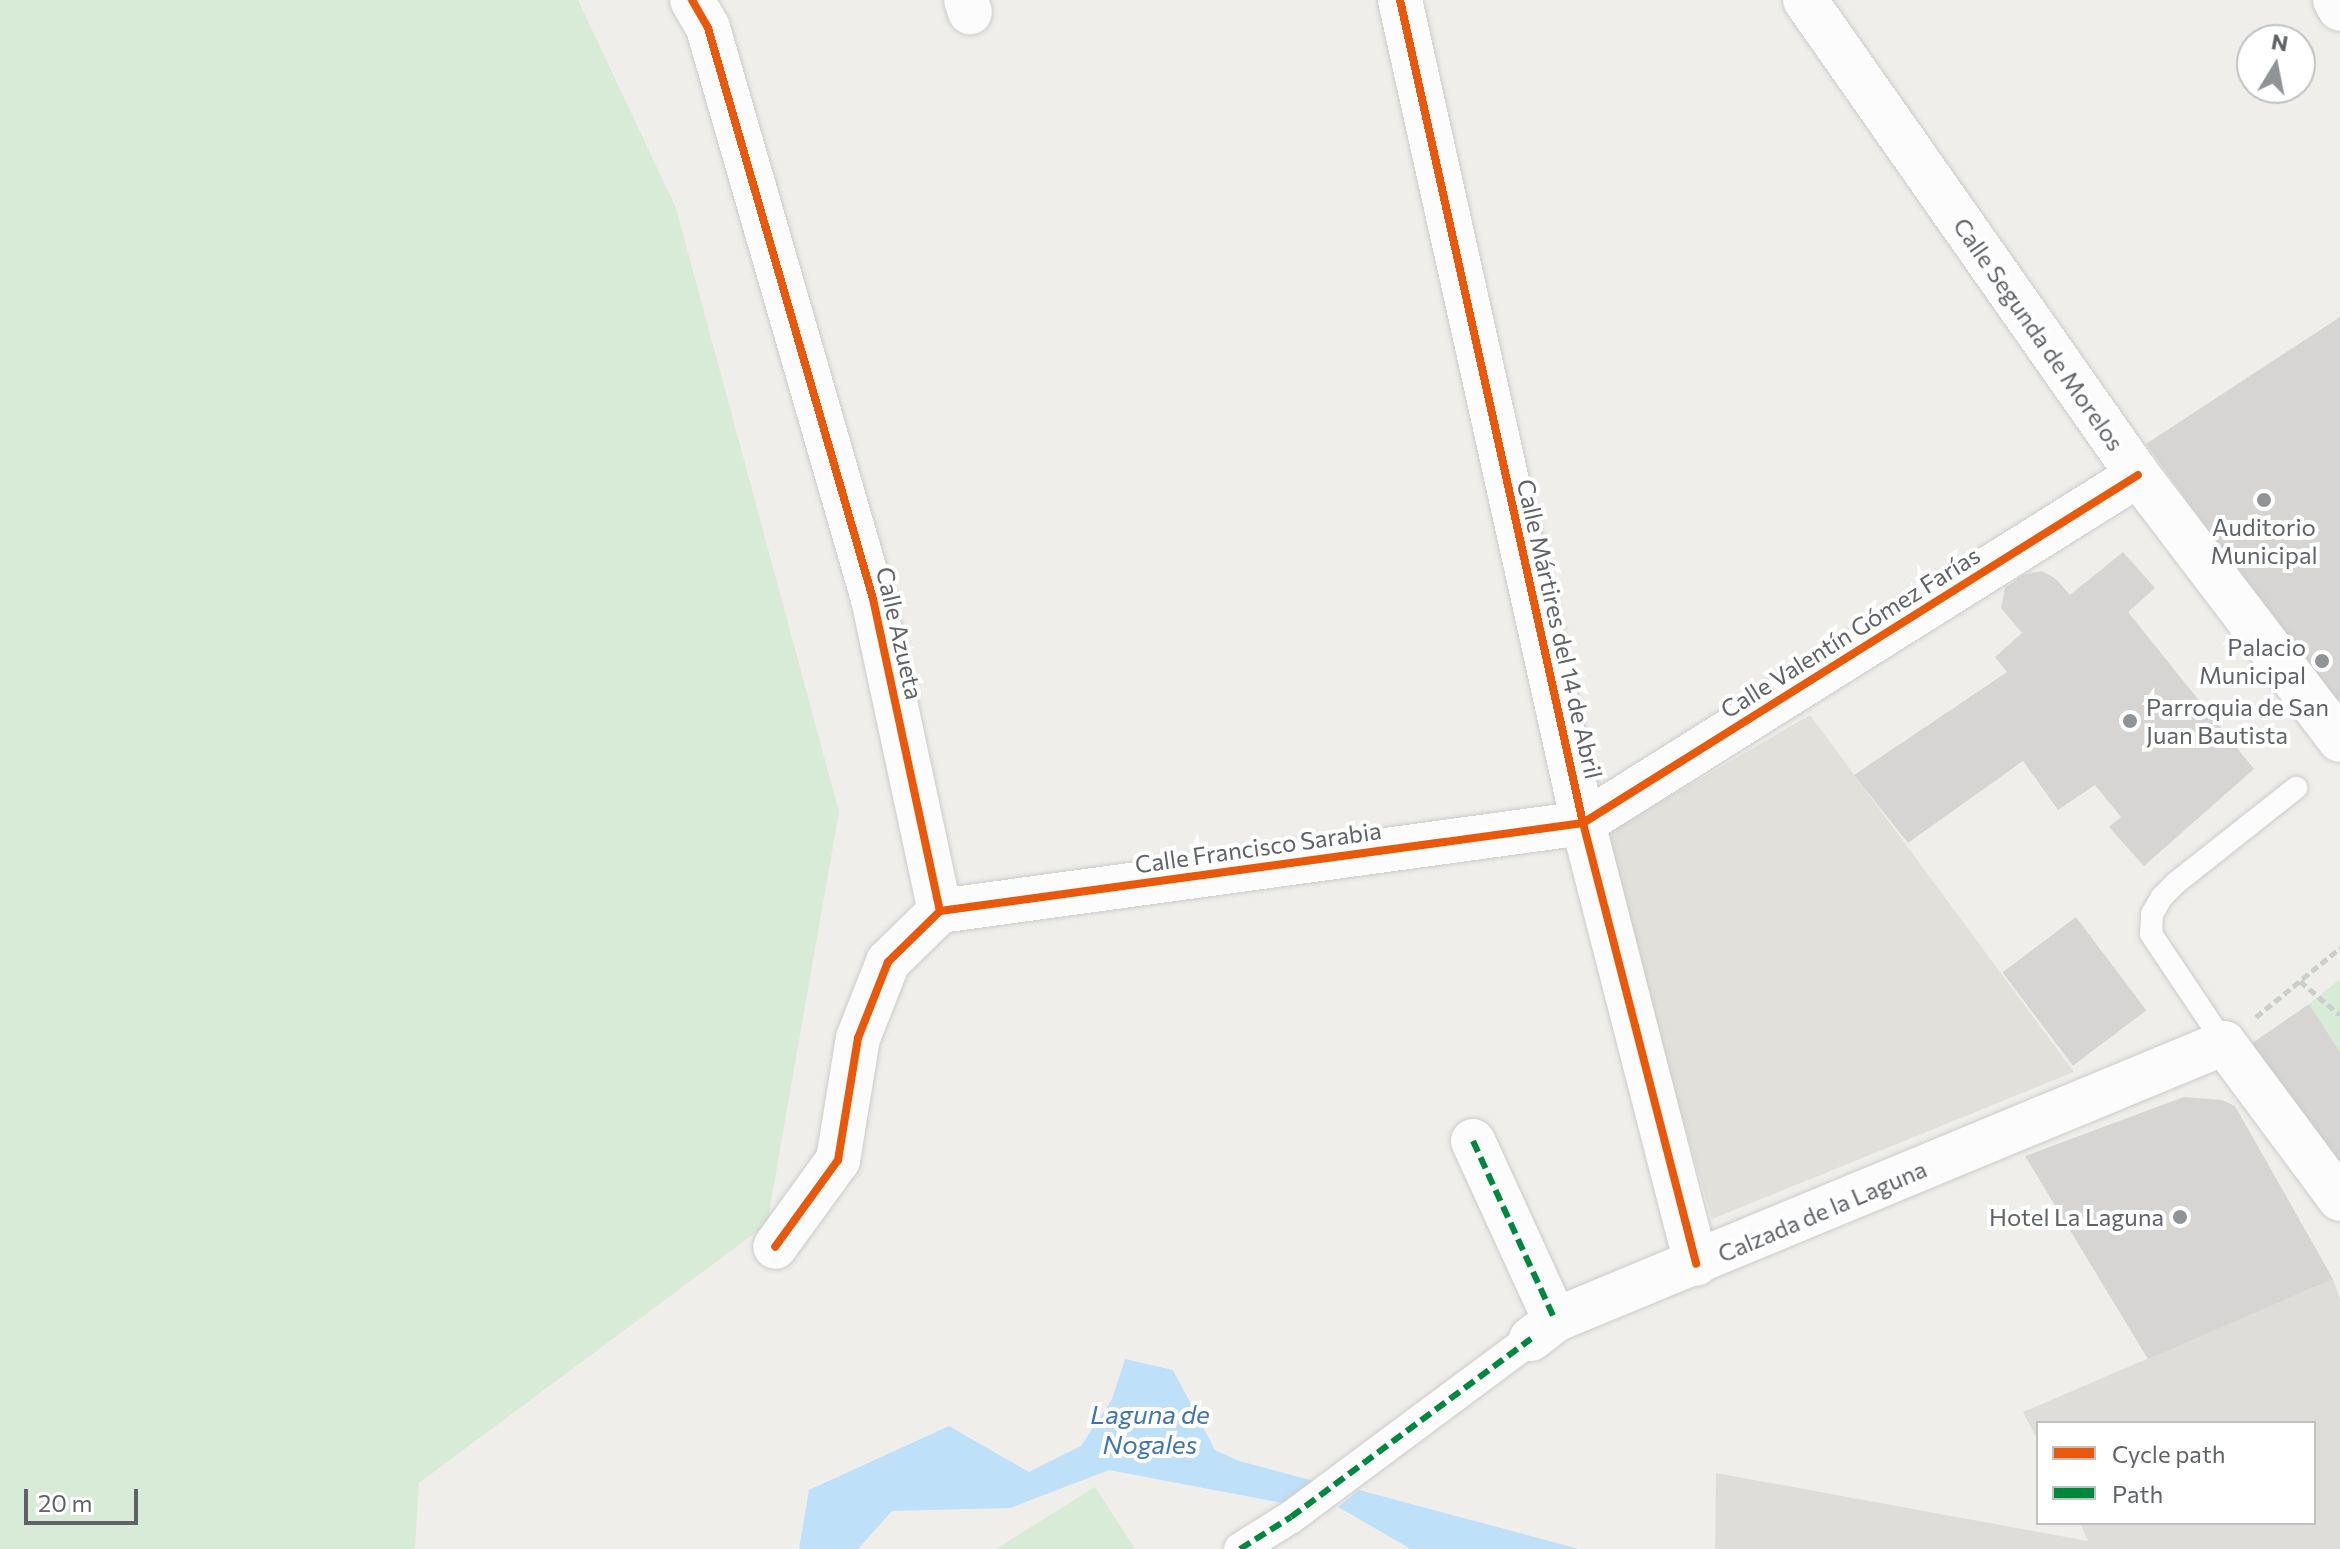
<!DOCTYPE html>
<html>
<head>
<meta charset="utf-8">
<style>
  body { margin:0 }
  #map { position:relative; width:2340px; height:1549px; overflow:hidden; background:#efeeea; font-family:Commissioner,sans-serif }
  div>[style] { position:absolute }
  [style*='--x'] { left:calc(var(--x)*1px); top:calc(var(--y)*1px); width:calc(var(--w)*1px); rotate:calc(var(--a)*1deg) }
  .industrial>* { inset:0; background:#dfddda }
  .education>* { inset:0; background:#e2e0da }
  .green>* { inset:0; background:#d8ebd6 }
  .water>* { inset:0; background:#bfe0f9 }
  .building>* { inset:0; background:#d6d5d3; transform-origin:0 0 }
  .path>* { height:5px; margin-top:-2.5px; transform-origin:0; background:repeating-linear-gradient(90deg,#cacfcc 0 8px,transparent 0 12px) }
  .roads { filter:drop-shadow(0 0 2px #cbcccc) drop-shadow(0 0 2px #cbcccc) }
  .service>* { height:22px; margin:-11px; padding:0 11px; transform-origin:11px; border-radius:11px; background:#fdfcfc }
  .pedestrian>* { height:32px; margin:-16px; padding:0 16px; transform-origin:16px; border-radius:16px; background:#fdfcfc }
  .minor>* { height:44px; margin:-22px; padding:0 22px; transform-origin:22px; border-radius:22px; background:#fdfcfc }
  .quiet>* { height:6px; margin-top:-3px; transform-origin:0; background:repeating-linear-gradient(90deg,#00873e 0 12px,transparent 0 18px) }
  .cycleway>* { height:8px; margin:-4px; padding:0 4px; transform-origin:4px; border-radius:4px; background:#e8590c }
  .dots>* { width:22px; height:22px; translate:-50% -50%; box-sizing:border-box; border:4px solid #fff; border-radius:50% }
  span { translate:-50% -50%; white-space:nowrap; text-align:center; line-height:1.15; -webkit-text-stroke:8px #fff; paint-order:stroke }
  .street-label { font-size:24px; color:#5f6368 }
  .poi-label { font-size:24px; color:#5f6368 }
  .right { translate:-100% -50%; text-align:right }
  .left { translate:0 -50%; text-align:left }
  .water-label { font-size:26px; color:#4174aa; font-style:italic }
  .legend { position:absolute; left:2036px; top:1421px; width:280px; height:104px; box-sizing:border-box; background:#fff; border:2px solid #bfc1c3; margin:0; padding:10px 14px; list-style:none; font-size:24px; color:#5f6368 }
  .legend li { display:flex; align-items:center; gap:16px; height:40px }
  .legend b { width:40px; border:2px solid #bfc1c3 }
  .north { position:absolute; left:2236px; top:24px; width:80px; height:80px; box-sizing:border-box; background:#fff; border:2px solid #bfc1c3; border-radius:50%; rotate:10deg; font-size:22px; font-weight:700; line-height:32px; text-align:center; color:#5f6368 }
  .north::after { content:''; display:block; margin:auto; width:28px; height:36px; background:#919496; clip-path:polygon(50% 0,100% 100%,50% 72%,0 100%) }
  .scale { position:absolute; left:24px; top:1489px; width:114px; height:36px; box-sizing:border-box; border:4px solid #5f6368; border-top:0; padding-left:10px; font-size:24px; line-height:28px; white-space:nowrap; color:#5f6368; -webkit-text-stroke:6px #fff; paint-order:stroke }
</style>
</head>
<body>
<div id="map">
  <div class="industrial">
    <i style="clip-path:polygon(2333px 1279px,2340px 1299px,2340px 1549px,1715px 1549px,1716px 1473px,2088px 1541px,2080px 1523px,2314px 1523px,2314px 1423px,2038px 1423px,2038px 1441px,2023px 1412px)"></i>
  </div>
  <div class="education">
    <i style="clip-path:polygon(1810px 715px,2074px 1072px,1712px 1219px,1600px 837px)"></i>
  </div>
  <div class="green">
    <i style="clip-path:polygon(0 0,578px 0,676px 208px,839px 812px,767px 1224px,419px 1483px,415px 1549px,0 1549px)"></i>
    <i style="clip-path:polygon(2340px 979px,2340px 1052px,2309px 1004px)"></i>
    <i style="clip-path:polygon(1095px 1487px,1135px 1549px,996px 1549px)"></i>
  </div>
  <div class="water">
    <i style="clip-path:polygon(1125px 1359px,1173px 1370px,1215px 1450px,1239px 1461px,1314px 1481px,1283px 1503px,1109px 1470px,1010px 1508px,892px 1511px,858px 1549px,799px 1549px,809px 1490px,949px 1426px,1029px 1472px,1081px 1446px,1112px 1399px)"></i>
    <i style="clip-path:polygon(1359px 1490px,1579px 1549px,1411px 1549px,1338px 1507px)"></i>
  </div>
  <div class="building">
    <i style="clip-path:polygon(2340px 317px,2340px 697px,2334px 704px,2146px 444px)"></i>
    <i style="clip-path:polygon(2123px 552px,2155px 588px,2128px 612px,2254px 769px,2144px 866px,2109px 827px,2121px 817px,2095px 785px,2058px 810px,2023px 761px,1908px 843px,1854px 775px,2007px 672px,1995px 657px,2022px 633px,2001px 608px,2005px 588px,2023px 575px,2042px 571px,2056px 579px,2070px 595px)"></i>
    <i style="left:2076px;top:917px;width:117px;height:92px;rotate:53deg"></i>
    <i style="clip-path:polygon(2309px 1004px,2340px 1052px,2340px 1176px,2251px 1044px)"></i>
    <i style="clip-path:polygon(2184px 1097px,2222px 1100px,2235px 1106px,2333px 1279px,2148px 1359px,2025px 1156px)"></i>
  </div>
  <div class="path">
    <i style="--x:2300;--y:981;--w:52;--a:40.4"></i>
    <i style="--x:2256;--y:1017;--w:109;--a:-39.4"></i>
  </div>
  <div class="roads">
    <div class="service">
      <i style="--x:2224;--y:1043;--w:131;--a:-123.8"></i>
      <i style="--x:2151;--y:934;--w:20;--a:-87"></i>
      <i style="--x:2152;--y:914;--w:20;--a:-60"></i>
      <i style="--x:2162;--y:897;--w:21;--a:-45"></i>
      <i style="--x:2177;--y:882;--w:152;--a:-38.3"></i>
    </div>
    <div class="pedestrian">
      <i style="--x:1240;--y:1549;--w:60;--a:-32.1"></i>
      <i style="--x:1291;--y:1517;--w:299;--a:-36.6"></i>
    </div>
    <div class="minor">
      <i style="--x:692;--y:0;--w:32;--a:60"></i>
      <i style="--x:708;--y:28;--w:594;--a:73.88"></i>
      <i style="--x:873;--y:599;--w:319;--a:77.9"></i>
      <i style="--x:940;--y:911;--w:73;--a:135.6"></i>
      <i style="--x:888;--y:962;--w:82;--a:111.5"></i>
      <i style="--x:858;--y:1038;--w:124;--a:99.3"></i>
      <i style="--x:838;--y:1160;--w:107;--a:125.9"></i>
      <i style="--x:966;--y:0;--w:13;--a:72"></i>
      <i style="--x:1400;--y:0;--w:843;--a:77.46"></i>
      <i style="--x:1583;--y:823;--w:455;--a:75.6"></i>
      <i style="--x:1805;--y:0;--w:580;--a:54.97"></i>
      <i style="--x:2138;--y:475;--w:333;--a:52.7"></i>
      <i style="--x:2335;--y:0;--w:10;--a:61"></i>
      <i style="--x:940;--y:911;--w:649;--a:-7.79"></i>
      <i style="--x:1583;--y:823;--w:655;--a:-32.09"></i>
      <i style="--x:1473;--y:1141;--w:197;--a:65.4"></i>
      <i style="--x:1531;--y:1339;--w:31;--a:-38"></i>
      <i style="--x:1555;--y:1320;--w:724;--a:-22.49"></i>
      <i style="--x:2224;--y:1043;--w:194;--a:53.4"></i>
    </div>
  </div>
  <div class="quiet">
    <i style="--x:1473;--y:1141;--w:197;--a:65.4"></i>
    <i style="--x:1240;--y:1549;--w:60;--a:-32.1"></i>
    <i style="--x:1291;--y:1517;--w:299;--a:-36.6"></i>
  </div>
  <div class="cycleway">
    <i style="--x:692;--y:0;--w:32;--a:60"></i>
    <i style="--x:708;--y:28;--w:594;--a:73.88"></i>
    <i style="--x:873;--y:599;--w:319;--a:77.9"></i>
    <i style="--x:940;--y:911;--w:73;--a:135.6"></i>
    <i style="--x:888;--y:962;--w:82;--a:111.5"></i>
    <i style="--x:858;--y:1038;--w:124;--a:99.3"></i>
    <i style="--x:838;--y:1160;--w:107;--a:125.9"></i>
    <i style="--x:1400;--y:0;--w:843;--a:77.46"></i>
    <i style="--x:1583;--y:823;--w:455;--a:75.6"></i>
    <i style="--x:940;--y:911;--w:649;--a:-7.79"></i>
    <i style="--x:1583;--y:823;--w:655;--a:-32.09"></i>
  </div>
  <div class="dots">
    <i style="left:2264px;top:500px;background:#919496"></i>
    <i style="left:2322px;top:661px;background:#919496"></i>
    <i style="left:2130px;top:721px;background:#919496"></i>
    <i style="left:2180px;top:1217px;background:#919496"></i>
  </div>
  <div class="street-label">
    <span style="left:2039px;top:334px;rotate:55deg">Calle Segunda de Morelos</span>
    <span style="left:1560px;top:629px;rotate:77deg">Calle Mártires del 14 de Abril</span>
    <span style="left:1850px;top:632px;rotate:-32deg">Calle Valentín Gómez Farías</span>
    <span style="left:900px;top:633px;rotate:77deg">Calle Azueta</span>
    <span style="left:1258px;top:847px;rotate:-8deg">Calle Francisco Sarabia</span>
    <span style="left:1822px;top:1211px;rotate:-23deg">Calzada de la Laguna</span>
  </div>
  <div class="poi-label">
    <span style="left:2264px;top:541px">Auditorio<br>Municipal</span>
    <span class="right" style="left:2306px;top:661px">Palacio<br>Municipal</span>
    <span class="left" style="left:2146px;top:721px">Parroquia de San<br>Juan Bautista</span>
    <span class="right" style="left:2164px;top:1217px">Hotel La Laguna</span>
  </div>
  <div class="water-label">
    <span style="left:1150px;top:1429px">Laguna de<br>Nogales</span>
  </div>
  <ul class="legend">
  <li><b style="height:10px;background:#e8590c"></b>Cycle path</li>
  <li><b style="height:10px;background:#00873e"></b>Path</li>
  </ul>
  <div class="north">N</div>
  <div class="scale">20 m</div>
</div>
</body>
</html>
